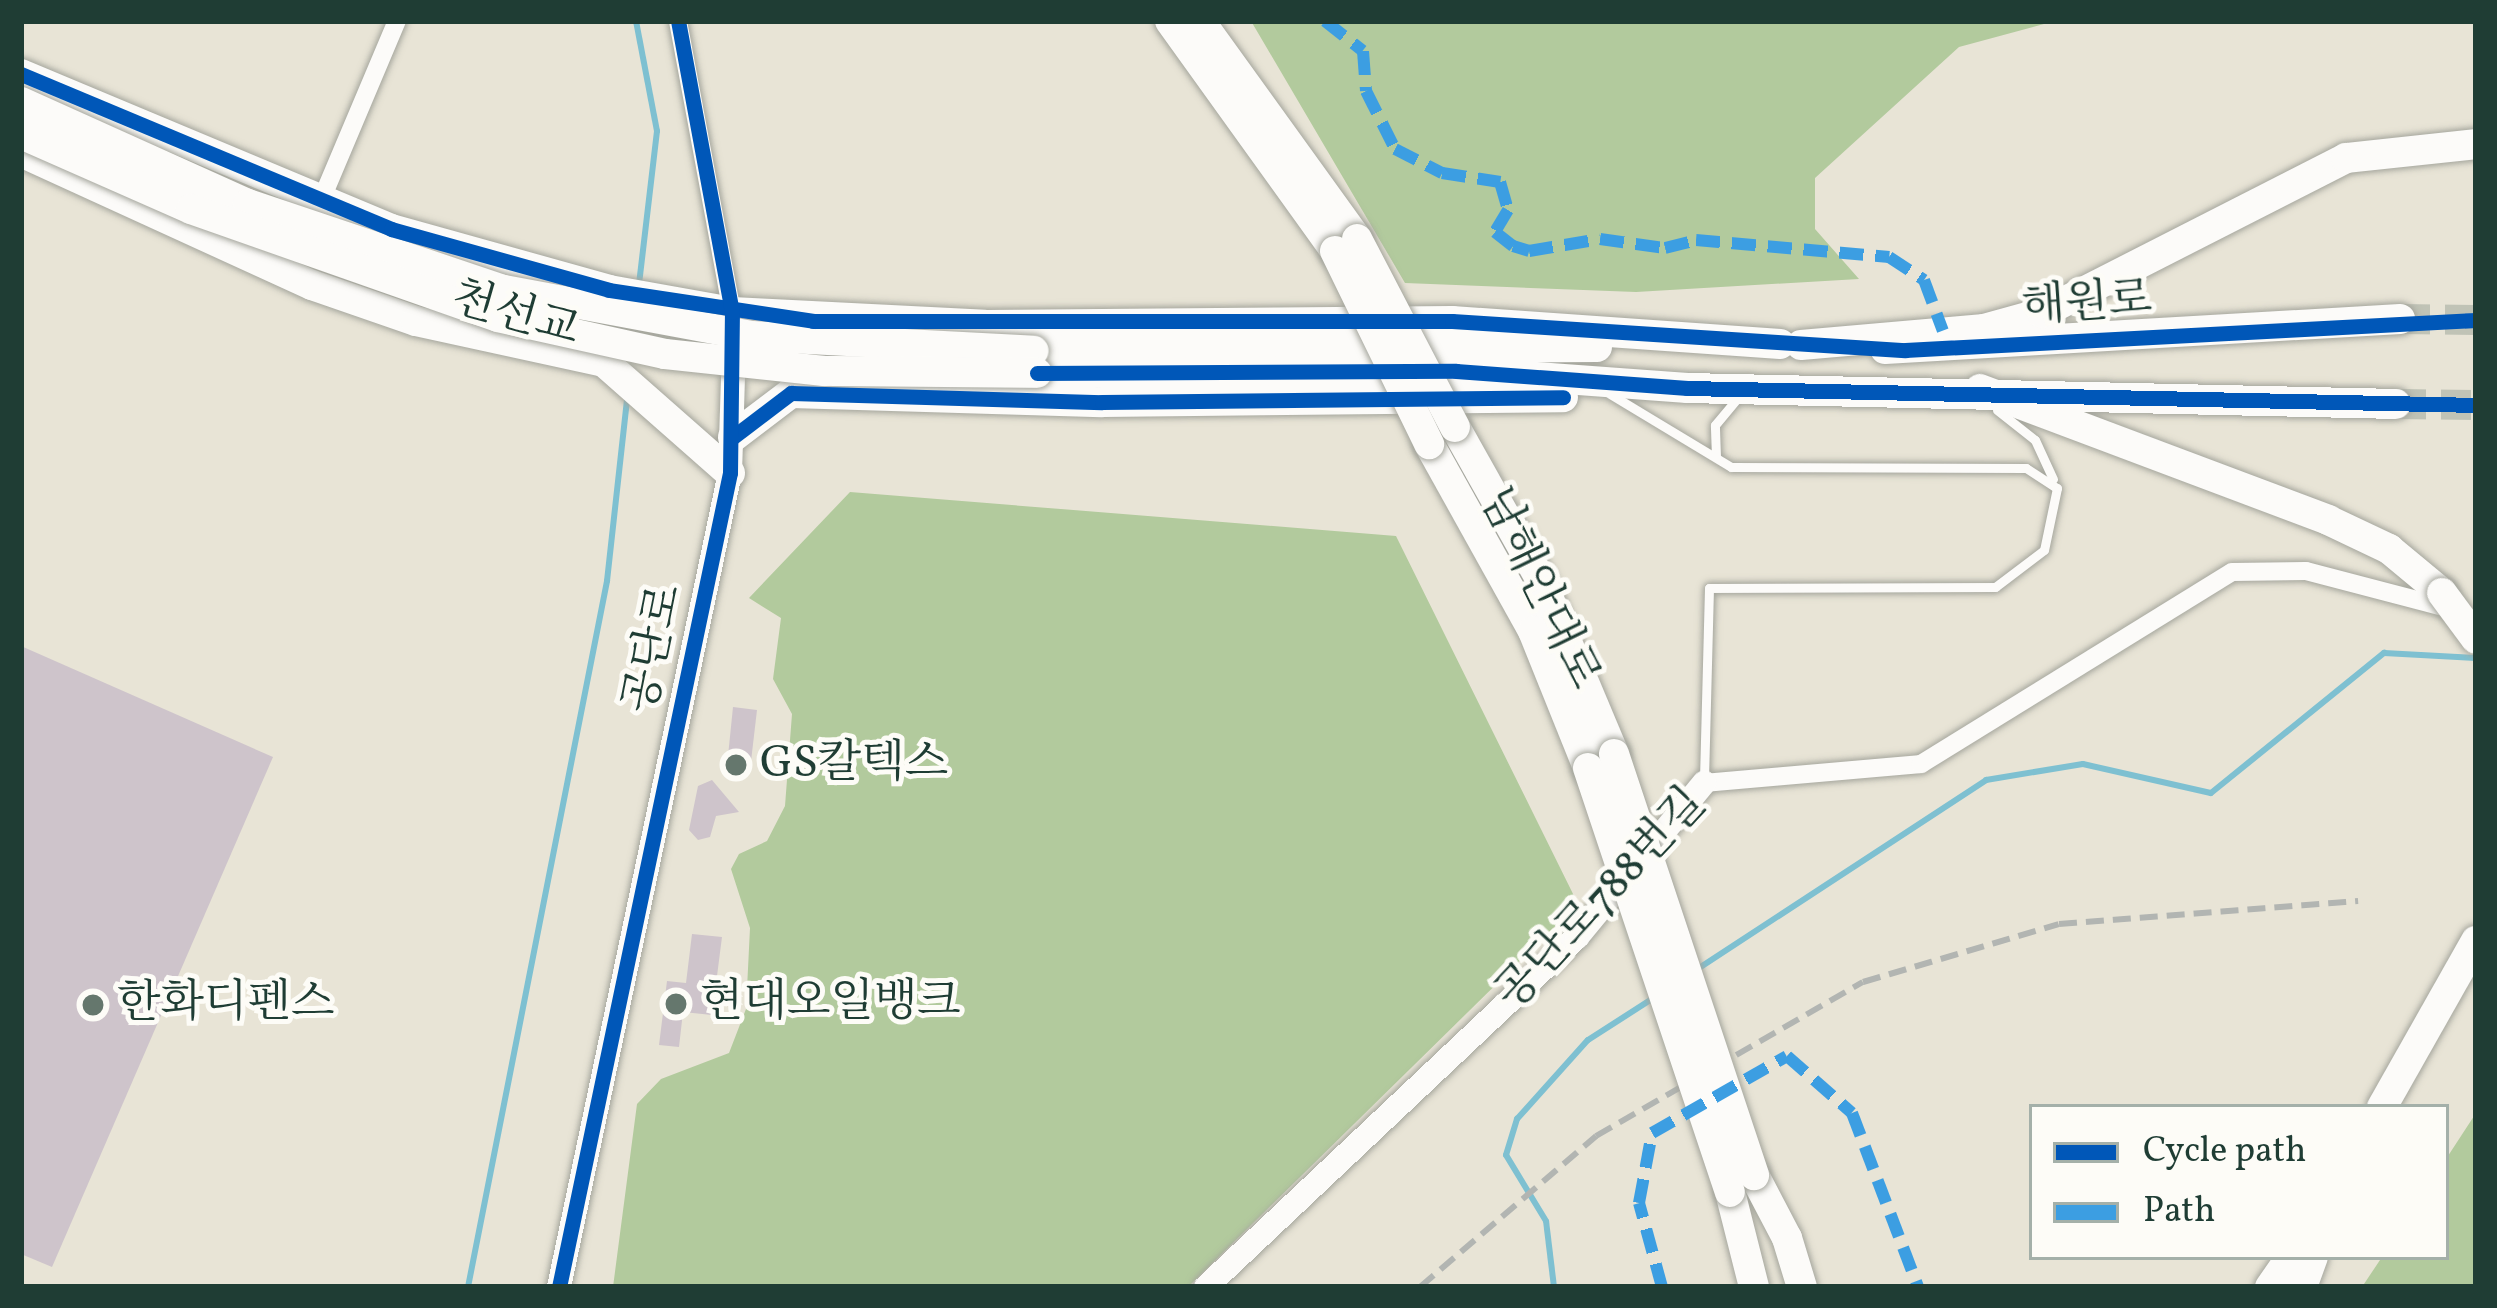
<!DOCTYPE html>
<html>
<head>
<meta charset="utf-8">
<style>
  body { margin:0 }
  #map { position:relative; width:2497px; height:1308px; overflow:hidden; background:#e8e4d6; font-family:Vollkorn,"Noto Serif KR",serif }
  div>[style] { position:absolute }
  [style*='--x'] { left:calc(var(--x)*1px); top:calc(var(--y)*1px); width:calc(var(--w)*1px); rotate:calc(var(--a)*1deg) }
  .forest>* { inset:0; background:#b2ca9d }
  .stream>* { height:6px; margin:-3px; padding:0 3px; transform-origin:3px; border-radius:3px; background:#7ec0d1 }
  .building>* { inset:0; background:#cec4cb }
  .primary-tunnel>* { height:30px; margin-top:-15px; transform-origin:0; background:repeating-linear-gradient(90deg,#c0c3b6 0 30px,transparent 0 45px) }
  .roads { filter:drop-shadow(0 0 3px #a5a69d) drop-shadow(0 0 3px #a5a69d) }
  .service>* { height:9px; margin:-4.5px; padding:0 4.5px; transform-origin:4.5px; border-radius:4.5px; background:#fcfbf9 }
  .minor>* { height:18px; margin:-9px; padding:0 9px; transform-origin:9px; border-radius:9px; background:#fcfbf9 }
  .tertiary>* { height:24px; margin:-12px; padding:0 12px; transform-origin:12px; border-radius:12px; background:#fcfbf9 }
  .primary>* { height:30px; margin:-15px; padding:0 15px; transform-origin:15px; border-radius:15px; background:#fcfbf9 }
  .trunk>* { height:30px; margin:-15px; padding:0 15px; transform-origin:15px; border-radius:15px; background:#fcfbf9 }
  .rail>* { height:6px; margin-top:-3px; transform-origin:0; background:repeating-linear-gradient(90deg,#b2b5b2 0 18px,transparent 0 27px) }
  .bridges { filter:drop-shadow(0 0 3px #a5a69d) drop-shadow(0 0 3px #a5a69d) }
  .primary-bridge>* { height:30px; margin:-15px; padding:0 15px; transform-origin:15px; border-radius:15px; background:#fcfbf9 }
  .trunk-bridge>* { height:30px; margin:-15px; padding:0 15px; transform-origin:15px; border-radius:15px; background:#fcfbf9 }
  .quiet>* { height:12px; margin-top:-6px; transform-origin:0; background:repeating-linear-gradient(90deg,#3c9ee2 0 24px,transparent 0 36px) }
  .cycleway>* { height:15px; margin:-7.5px; padding:0 7.5px; transform-origin:7.5px; border-radius:7.5px; background:#0057b8 }
  .dots>* { width:33px; height:33px; translate:-50% -50%; box-sizing:border-box; border:6px solid #fdfcf7; border-radius:50% }
  span { translate:-50% -50%; white-space:nowrap; text-align:center; line-height:1.15; -webkit-text-stroke:10px #fdfcf7; paint-order:stroke }
  .street-label { font-size:45px; color:#1f3d34 }
  .poi-label { font-size:45px; color:#1f3d34 }
  .left { translate:0 -50%; text-align:left }
  .frame { position:absolute; inset:0; border:24px solid #1f3d34; pointer-events:none }
  .legend { position:absolute; left:2029px; top:1104px; width:420px; height:156px; box-sizing:border-box; background:#fdfcf7; border:3px solid #a4b0a9; margin:0; padding:15px 21px; list-style:none; font-size:36px; color:#1f3d34 }
  .legend li { display:flex; align-items:center; gap:24px; height:60px }
  .legend b { width:60px; border:3px solid #a4b0a9 }
</style>
</head>
<body>
<div id="map">
  <div class="forest">
    <i style="clip-path:polygon(1251px 21px,2055px 21px,1959px 47px,1815px 178px,1815px 229px,1859px 279px,1636px 292px,1405px 283px)"></i>
    <i style="clip-path:polygon(850px 492px,1396px 536px,1578px 904px,1188px 1287px,613px 1287px,637px 1104px,661px 1079px,729px 1053px,746px 1009px,750px 928px,731px 869px,739px 854px,767px 841px,785px 806px,792px 714px,773px 679px,781px 618px,749px 598px)"></i>
    <i style="clip-path:polygon(2476px 1113px,2476px 1287px,2362px 1287px,2382px 1257px,2446px 1257px,2446px 1159px)"></i>
  </div>
  <div class="stream">
    <i style="--x:636;--y:21;--w:112;--a:79.2"></i>
    <i style="--x:657;--y:131;--w:155;--a:96.7"></i>
    <i style="--x:1696;--y:970;--w:347;--a:-33.2"></i>
    <i style="--x:1986;--y:780;--w:98;--a:-9.4"></i>
    <i style="--x:2083;--y:764;--w:131;--a:12.8"></i>
    <i style="--x:2211;--y:793;--w:223;--a:-39"></i>
    <i style="--x:2384;--y:653;--w:92;--a:3.1"></i>
    <i style="--x:468;--y:1287;--w:720;--a:-78.86"></i>
    <i style="--x:607;--y:581;--w:183;--a:-83.7"></i>
    <i style="--x:1554;--y:1287;--w:66;--a:-96.9"></i>
    <i style="--x:1546;--y:1221;--w:77;--a:-121.2"></i>
    <i style="--x:1506;--y:1155;--w:38;--a:-73"></i>
    <i style="--x:1517;--y:1119;--w:106;--a:-48.1"></i>
    <i style="--x:1588;--y:1040;--w:80;--a:-32.7"></i>
  </div>
  <div class="building">
    <i style="clip-path:polygon(21px 646px,273px 757px,52px 1267px,21px 1254px)"></i>
    <i style="clip-path:polygon(733px 707px,757px 710px,750px 770px,728px 756px)"></i>
    <i style="clip-path:polygon(712px 780px,739px 812px,716px 816px,710px 837px,698px 840px,689px 830px,698px 786px)"></i>
    <i style="clip-path:polygon(692px 934px,722px 937px,712px 1015px,683px 1012px,679px 1047px,659px 1045px,667px 981px,686px 983px)"></i>
  </div>
  <div class="primary-tunnel">
    <i style="--x:2400;--y:319;--w:76;--a:0.8"></i>
    <i style="--x:2396;--y:404;--w:80;--a:0.7"></i>
  </div>
  <div class="roads">
    <div class="service">
      <i style="--x:1610;--y:394;--w:141;--a:31.1"></i>
      <i style="--x:1731;--y:467;--w:295;--a:0.2"></i>
      <i style="--x:2026;--y:468;--w:37;--a:33"></i>
      <i style="--x:2057;--y:488;--w:63;--a:101.8"></i>
      <i style="--x:2044;--y:550;--w:61;--a:142.9"></i>
      <i style="--x:1995;--y:587;--w:286;--a:179.8"></i>
      <i style="--x:1709;--y:588;--w:195;--a:91.5"></i>
      <i style="--x:1997;--y:410;--w:48;--a:38.3"></i>
      <i style="--x:2035;--y:440;--w:43;--a:65.2"></i>
      <i style="--x:1716;--y:457;--w:32;--a:-92"></i>
      <i style="--x:1715;--y:425;--w:33;--a:-50"></i>
    </div>
    <div class="minor">
      <i style="--x:678;--y:21;--w:296;--a:79.5"></i>
      <i style="--x:320;--y:203;--w:198;--a:-67.1"></i>
      <i style="--x:1704;--y:783;--w:218;--a:-5"></i>
      <i style="--x:1921;--y:764;--w:365;--a:-31.7"></i>
      <i style="--x:2232;--y:572;--w:74;--a:-0.8"></i>
      <i style="--x:2306;--y:571;--w:154;--a:14.7"></i>
    </div>
    <div class="tertiary">
      <i style="--x:559;--y:1287;--w:832;--a:-78.14"></i>
      <i style="--x:730;--y:473;--w:128;--a:-88.2"></i>
      <i style="--x:1206;--y:1287;--w:510;--a:-43.33"></i>
      <i style="--x:1577;--y:937;--w:200;--a:-50.5"></i>
    </div>
    <div class="primary">
      <i style="--x:21;--y:74;--w:401;--a:22.7"></i>
      <i style="--x:391;--y:229;--w:226;--a:15.6"></i>
      <i style="--x:609;--y:290;--w:125;--a:10.1"></i>
      <i style="--x:732;--y:312;--w:253;--a:2.9"></i>
      <i style="--x:985;--y:325;--w:467;--a:-0.5"></i>
      <i style="--x:1452;--y:321;--w:329;--a:4"></i>
      <i style="--x:21;--y:152;--w:320;--a:24.6"></i>
      <i style="--x:312;--y:285;--w:110;--a:19.1"></i>
      <i style="--x:416;--y:321;--w:192;--a:12.3"></i>
      <i style="--x:604;--y:362;--w:168;--a:41.4"></i>
      <i style="--x:1885;--y:349;--w:516;--a:-3.33"></i>
      <i style="--x:1034;--y:351;--w:563;--a:-0.41"></i>
      <i style="--x:1037;--y:373;--w:419;--a:-0.3"></i>
      <i style="--x:1456;--y:371;--w:232;--a:4.2"></i>
      <i style="--x:1687;--y:388;--w:709;--a:1.29"></i>
      <i style="--x:733;--y:437;--w:73;--a:-37.2"></i>
      <i style="--x:791;--y:393;--w:311;--a:1.7"></i>
      <i style="--x:1102;--y:402;--w:461;--a:-0.6"></i>
    </div>
    <div class="trunk">
      <i style="--x:1170;--y:21;--w:283;--a:54.3"></i>
      <i style="--x:1200;--y:21;--w:269;--a:54.2"></i>
      <i style="--x:1801;--y:345;--w:184;--a:-5"></i>
      <i style="--x:1984;--y:329;--w:60;--a:-15.4"></i>
      <i style="--x:2042;--y:313;--w:341;--a:-27"></i>
      <i style="--x:2346;--y:158;--w:131;--a:-6.1"></i>
      <i style="--x:1980;--y:389;--w:372;--a:20.6"></i>
      <i style="--x:2328;--y:520;--w:68;--a:25.4"></i>
      <i style="--x:2389;--y:549;--w:69;--a:39.7"></i>
      <i style="--x:1455;--y:427;--w:176;--a:60.7"></i>
      <i style="--x:1541;--y:580;--w:189;--a:67.2"></i>
      <i style="--x:1429;--y:444;--w:214;--a:60.9"></i>
      <i style="--x:1533;--y:631;--w:148;--a:68.1"></i>
      <i style="--x:2382;--y:1107;--w:191;--a:-60.5"></i>
      <i style="--x:1754;--y:1175;--w:71;--a:62.4"></i>
      <i style="--x:1787;--y:1238;--w:51;--a:73"></i>
      <i style="--x:1730;--y:1192;--w:98;--a:75.8"></i>
      <i style="--x:2270;--y:1287;--w:37;--a:-55"></i>
      <i style="--x:2302;--y:1287;--w:32;--a:-70"></i>
    </div>
  </div>
  <div class="rail">
    <i style="--x:1420;--y:1287;--w:232;--a:-40.6"></i>
    <i style="--x:1596;--y:1136;--w:308;--a:-30"></i>
    <i style="--x:1863;--y:982;--w:204;--a:-16.5"></i>
    <i style="--x:2059;--y:924;--w:300;--a:-4.4"></i>
  </div>
  <div class="bridges">
    <div class="primary-bridge">
      <i style="--x:21;--y:102;--w:249;--a:24.2"></i>
      <i style="--x:248;--y:204;--w:270;--a:18.6"></i>
      <i style="--x:504;--y:290;--w:252;--a:10.5"></i>
      <i style="--x:752;--y:336;--w:282;--a:3"></i>
      <i style="--x:21;--y:134;--w:186;--a:23.8"></i>
      <i style="--x:191;--y:209;--w:325;--a:19.4"></i>
      <i style="--x:498;--y:317;--w:171;--a:12.5"></i>
      <i style="--x:665;--y:354;--w:160;--a:6.1"></i>
      <i style="--x:824;--y:371;--w:213;--a:0.5"></i>
    </div>
    <div class="trunk-bridge">
      <i style="--x:1357;--y:239;--w:212;--a:62.5"></i>
      <i style="--x:1335;--y:251;--w:215;--a:64"></i>
      <i style="--x:2442;--y:593;--w:57;--a:53.5"></i>
      <i style="--x:1614;--y:754;--w:444;--a:71.6"></i>
      <i style="--x:1588;--y:768;--w:447;--a:71.5"></i>
    </div>
  </div>
  <div class="quiet">
    <i style="--x:1325;--y:21;--w:48;--a:38.3"></i>
    <i style="--x:1363;--y:51;--w:40;--a:85.7"></i>
    <i style="--x:1366;--y:91;--w:65;--a:63.4"></i>
    <i style="--x:1395;--y:149;--w:53;--a:27.1"></i>
    <i style="--x:1442;--y:173;--w:59;--a:8.8"></i>
    <i style="--x:1500;--y:182;--w:29;--a:74"></i>
    <i style="--x:1508;--y:210;--w:26;--a:121"></i>
    <i style="--x:1495;--y:232;--w:23;--a:38"></i>
    <i style="--x:1513;--y:246;--w:17;--a:17"></i>
    <i style="--x:1529;--y:251;--w:72;--a:-9.6"></i>
    <i style="--x:1600;--y:239;--w:66;--a:7.9"></i>
    <i style="--x:1665;--y:248;--w:32;--a:-14"></i>
    <i style="--x:1696;--y:240;--w:194;--a:5"></i>
    <i style="--x:1889;--y:257;--w:42;--a:33.3"></i>
    <i style="--x:1924;--y:280;--w:54;--a:69.6"></i>
    <i style="--x:1662;--y:1287;--w:87;--a:-105.3"></i>
    <i style="--x:1639;--y:1203;--w:71;--a:-79.5"></i>
    <i style="--x:1652;--y:1133;--w:155;--a:-29.7"></i>
    <i style="--x:1787;--y:1056;--w:86;--a:41.2"></i>
    <i style="--x:1852;--y:1113;--w:186;--a:69.2"></i>
  </div>
  <div class="cycleway">
    <i style="--x:21;--y:74;--w:401;--a:22.7"></i>
    <i style="--x:391;--y:229;--w:226;--a:15.6"></i>
    <i style="--x:609;--y:290;--w:206;--a:8.6"></i>
    <i style="--x:813;--y:321;--w:639;--a:0"></i>
    <i style="--x:1452;--y:321;--w:454;--a:3.7"></i>
    <i style="--x:1905;--y:350;--w:572;--a:-3.01"></i>
    <i style="--x:1037;--y:373;--w:419;--a:-0.3"></i>
    <i style="--x:1456;--y:371;--w:232;--a:4.2"></i>
    <i style="--x:1687;--y:388;--w:789;--a:1.23"></i>
    <i style="--x:733;--y:437;--w:73;--a:-37.2"></i>
    <i style="--x:791;--y:393;--w:311;--a:1.7"></i>
    <i style="--x:1102;--y:402;--w:461;--a:-0.6"></i>
    <i style="--x:559;--y:1287;--w:832;--a:-78.14"></i>
    <i style="--x:730;--y:473;--w:161;--a:-89.3"></i>
    <i style="--x:732;--y:312;--w:296;--a:-100.5"></i>
  </div>
  <div class="dots">
    <i style="left:736px;top:765px;background:#65776d"></i>
    <i style="left:676px;top:1004px;background:#65776d"></i>
    <i style="left:93px;top:1005px;background:#65776d"></i>
  </div>
  <div class="street-label">
    <span style="left:2087px;top:305px;rotate:-4deg">해원로</span>
    <span style="left:515px;top:316px;rotate:16deg">천선교</span>
    <span style="left:1538px;top:589px;rotate:64deg">남해안대로</span>
    <span style="left:655px;top:649px;rotate:-78deg">공단로</span>
    <span style="left:1602px;top:900px;rotate:-47deg">공단로788번길</span>
  </div>
  <div class="poi-label">
    <span class="left" style="left:760px;top:765px">GS칼텍스</span>
    <span class="left" style="left:700px;top:1004px">현대오일뱅크</span>
    <span class="left" style="left:117px;top:1005px">한화디펜스</span>
  </div>
  <div class="frame"></div>
  <ul class="legend">
  <li><b style="height:15px;background:#0057b8"></b>Cycle path</li>
  <li><b style="height:15px;background:#3c9ee2"></b>Path</li>
  </ul>
</div>
</body>
</html>
